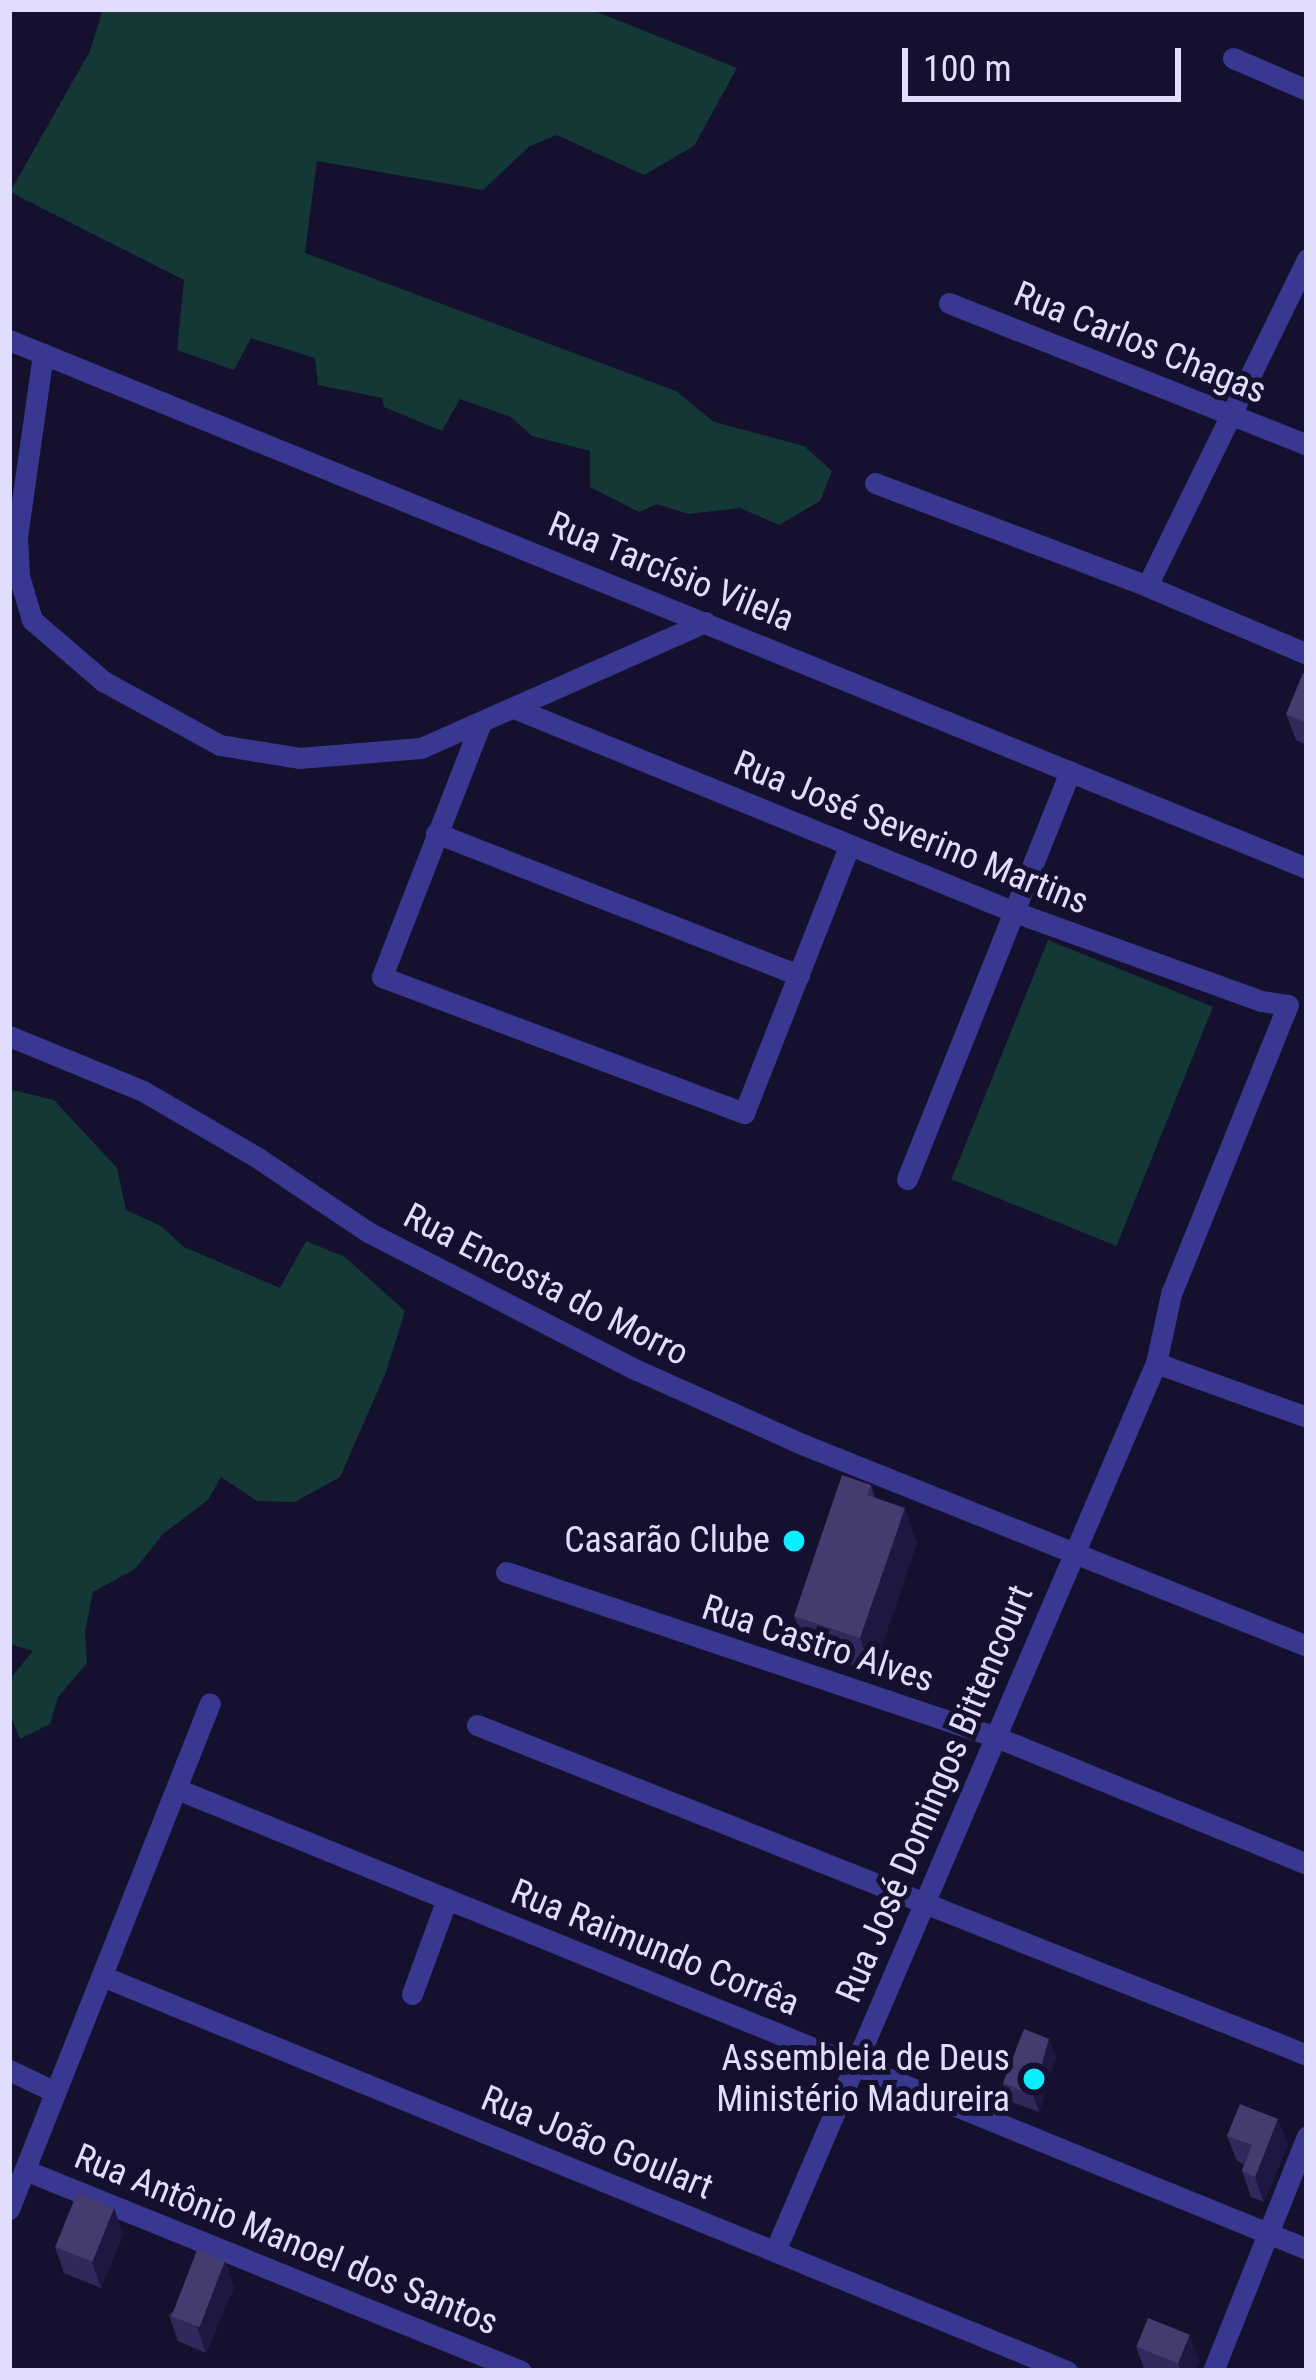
<!DOCTYPE html>
<html>
<head>
<meta charset="utf-8">
<style>
  body { margin:0 }
  #map { position:relative; width:1316px; height:2380px; overflow:hidden; background:#14102e; font-family:"Roboto Condensed",sans-serif }
  div>[style] { position:absolute }
  [style*='--x'] { left:calc(var(--x)*1px); top:calc(var(--y)*1px); width:calc(var(--w)*1px); rotate:calc(var(--a)*1deg) }
  .green>* { inset:0; background:#133836; transform-origin:0 0 }
  .minor>* { height:21px; margin:-10.5px; padding:0 10.5px; transform-origin:10.5px; border-radius:10.5px; background:#393890 }
  .wall>* { inset:0; background:#31295c }
  .shaded-wall>* { inset:0; background:#1e1742 }
  .building>* { inset:0; background:#443c6e; transform-origin:0 0 }
  .dots>* { width:33px; height:33px; translate:-50% -50%; box-sizing:border-box; border:6px solid #14102e; border-radius:50% }
  span { translate:-50% -50%; white-space:nowrap; text-align:center; line-height:1.15; -webkit-text-stroke:10px #14102e; paint-order:stroke }
  .street-label { font-size:36px; color:#e0ddff }
  .poi-label { font-size:36px; color:#e0ddff }
  .right { translate:-100% -50%; text-align:right }
  .frame { position:absolute; inset:0; border:12px solid #e0ddff; pointer-events:none }
  .scale { position:absolute; left:902px; top:48px; width:279px; height:54px; box-sizing:border-box; border:6px solid #e0ddff; border-top:0; padding-left:15px; font-size:36px; line-height:42px; white-space:nowrap; color:#e0ddff; -webkit-text-stroke:9px #14102e; paint-order:stroke }
</style>
</head>
<body>
<div id="map">
  <div class="green">
    <i style="clip-path:polygon(103px 9px,590px 9px,737px 68px,694px 146px,644px 175px,557px 135px,530px 146px,483px 190px,317px 161px,305px 253px,676px 391px,714px 422px,804px 446px,832px 471px,820px 501px,779px 525px,740px 508px,688px 514px,657px 504px,639px 512px,590px 487px,590px 451px,532px 436px,511px 417px,460px 399px,442px 431px,384px 407px,382px 398px,318px 385px,315px 358px,251px 338px,234px 370px,177px 350px,184px 280px,10px 192px,90px 51px)"></i>
    <i style="left:1048px;top:940px;width:178px;height:258px;rotate:22deg"></i>
    <i style="clip-path:polygon(9px 1089px,54px 1100px,117px 1168px,126px 1210px,161px 1226px,184px 1247px,280px 1288px,306px 1241px,345px 1257px,405px 1311px,386px 1372px,340px 1477px,295px 1502px,257px 1501px,221px 1477px,208px 1500px,163px 1534px,135px 1569px,93px 1592px,85px 1631px,87px 1663px,58px 1697px,50px 1724px,20px 1739px,9px 1712px,9px 1680px,33px 1651px,9px 1644px)"></i>
  </div>
  <div class="minor">
    <i style="--x:1233;--y:58;--w:81;--a:23.4"></i>
    <i style="--x:949;--y:303;--w:385;--a:21.6"></i>
    <i style="--x:9;--y:340;--w:1401;--a:22.14"></i>
    <i style="--x:43;--y:354;--w:185;--a:98.1"></i>
    <i style="--x:17;--y:537;--w:39;--a:87"></i>
    <i style="--x:19;--y:576;--w:46;--a:73.5"></i>
    <i style="--x:32;--y:620;--w:94;--a:40.7"></i>
    <i style="--x:103;--y:681;--w:133;--a:28.7"></i>
    <i style="--x:220;--y:745;--w:80;--a:9.3"></i>
    <i style="--x:299;--y:758;--w:122;--a:-4.7"></i>
    <i style="--x:421;--y:748;--w:311;--a:-23.9"></i>
    <i style="--x:875;--y:483;--w:291;--a:20.7"></i>
    <i style="--x:1147;--y:586;--w:174;--a:23"></i>
    <i style="--x:1147;--y:586;--w:364;--a:-63.9"></i>
    <i style="--x:514;--y:708;--w:543;--a:22.17"></i>
    <i style="--x:1017;--y:913;--w:260;--a:19.8"></i>
    <i style="--x:1262;--y:1001;--w:26;--a:9"></i>
    <i style="--x:480;--y:725;--w:270;--a:111.3"></i>
    <i style="--x:382;--y:977;--w:387;--a:20.6"></i>
    <i style="--x:744;--y:1113;--w:286;--a:-68.5"></i>
    <i style="--x:436;--y:833;--w:390;--a:21.4"></i>
    <i style="--x:9;--y:1036;--w:145;--a:22.3"></i>
    <i style="--x:143;--y:1091;--w:133;--a:30.2"></i>
    <i style="--x:258;--y:1158;--w:133;--a:33.9"></i>
    <i style="--x:368;--y:1232;--w:302;--a:27.2"></i>
    <i style="--x:637;--y:1370;--w:181;--a:24.2"></i>
    <i style="--x:802;--y:1444;--w:544;--a:21.8"></i>
    <i style="--x:907;--y:1179;--w:439;--a:-68.2"></i>
    <i style="--x:1156;--y:1363;--w:160;--a:19.7"></i>
    <i style="--x:506;--y:1572;--w:517;--a:18.61"></i>
    <i style="--x:996;--y:1737;--w:336;--a:22.2"></i>
    <i style="--x:477;--y:1725;--w:893;--a:21.68"></i>
    <i style="--x:177;--y:1789;--w:1220;--a:22.15"></i>
    <i style="--x:102;--y:1976;--w:1043;--a:22.26"></i>
    <i style="--x:412;--y:1994;--w:101;--a:-69.8"></i>
    <i style="--x:9;--y:2070;--w:51;--a:25.6"></i>
    <i style="--x:25;--y:2170;--w:535;--a:22.06"></i>
    <i style="--x:9;--y:2209;--w:544;--a:-68.34"></i>
    <i style="--x:775;--y:2251;--w:966;--a:-66.78"></i>
    <i style="--x:1156;--y:1363;--w:71;--a:-77.7"></i>
    <i style="--x:1171;--y:1294;--w:312;--a:-68"></i>
    <i style="--x:1213;--y:2371;--w:253;--a:-68.2"></i>
  </div>
  <div class="wall">
    <i style="clip-path:polygon(1307px 675px,1307px 745px,1296px 740px,1286px 714px)"></i>
    <i style="clip-path:polygon(871px 1485px,875px 1498px,917px 1542px,873px 1672px,806px 1650px,794px 1616px)"></i>
    <i style="clip-path:polygon(1056px 2056px,1039px 2112px,1009px 2101px,1003px 2083px)"></i>
    <i style="clip-path:polygon(1227px 2136px,1288px 2144px,1264px 2202px,1251px 2197px,1242px 2171px,1244px 2164px,1237px 2161px)"></i>
    <i style="clip-path:polygon(114px 2208px,123px 2234px,101px 2288px,64px 2273px,55px 2247px)"></i>
    <i style="clip-path:polygon(225px 2261px,234px 2287px,206px 2353px,178px 2341px,169px 2315px)"></i>
    <i style="clip-path:polygon(1136px 2347px,1199px 2360px,1195px 2371px,1145px 2371px)"></i>
  </div>
  <div class="shaded-wall">
    <i style="clip-path:polygon(905px 1508px,917px 1542px,873px 1672px,860px 1638px)"></i>
    <i style="clip-path:polygon(1049px 2039px,1056px 2056px,1039px 2112px,1033px 2095px)"></i>
    <i style="clip-path:polygon(1278px 2119px,1288px 2144px,1264px 2202px,1255px 2177px)"></i>
    <i style="clip-path:polygon(114px 2208px,123px 2234px,101px 2288px,92px 2262px)"></i>
    <i style="clip-path:polygon(225px 2261px,234px 2287px,206px 2353px,197px 2327px)"></i>
    <i style="clip-path:polygon(1190px 2335px,1199px 2360px,1195px 2371px,1181px 2371px,1178px 2364px)"></i>
  </div>
  <div class="building">
    <i style="clip-path:polygon(1303px 673px,1307px 675px,1307px 723px,1286px 714px)"></i>
    <i style="clip-path:polygon(842px 1475px,871px 1485px,867px 1495px,905px 1508px,860px 1638px,794px 1616px)"></i>
    <i style="clip-path:polygon(1024px 2029px,1049px 2039px,1033px 2095px,1003px 2083px)"></i>
    <i style="clip-path:polygon(1240px 2104px,1278px 2119px,1255px 2177px,1242px 2171px,1252px 2145px,1227px 2136px)"></i>
    <i style="left:77px;top:2193px;width:40px;height:58px;rotate:22deg"></i>
    <i style="left:197px;top:2250px;width:30px;height:71px;rotate:21deg"></i>
    <i style="left:1148px;top:2318px;width:45px;height:31px;rotate:22deg"></i>
  </div>
  <div class="dots">
    <i style="left:794px;top:1541px;background:#09efff"></i>
    <i style="left:1034px;top:2079px;background:#09efff"></i>
  </div>
  <div class="street-label">
    <span style="left:1140px;top:343px;rotate:22deg">Rua Carlos Chagas</span>
    <span style="left:671px;top:572px;rotate:22deg">Rua Tarcísio Vilela</span>
    <span style="left:911px;top:833px;rotate:22deg">Rua José Severino Martins</span>
    <span style="left:546px;top:1285px;rotate:27deg">Rua Encosta do Morro</span>
    <span style="left:818px;top:1644px;rotate:18deg">Rua Castro Alves</span>
    <span style="left:935px;top:1794px;rotate:-67deg">Rua José Domingos Bittencourt</span>
    <span style="left:655px;top:1948px;rotate:22deg">Rua Raimundo Corrêa</span>
    <span style="left:597px;top:2143px;rotate:22deg">Rua João Goulart</span>
    <span style="left:286px;top:2240px;rotate:22deg">Rua Antônio Manoel dos Santos</span>
  </div>
  <div class="poi-label">
    <span class="right" style="left:770px;top:1541px">Casarão Clube</span>
    <span class="right" style="left:1010px;top:2079px">Assembleia de Deus<br>Ministério Madureira</span>
  </div>
  <div class="frame"></div>
  <div class="scale">100 m</div>
</div>
</body>
</html>
